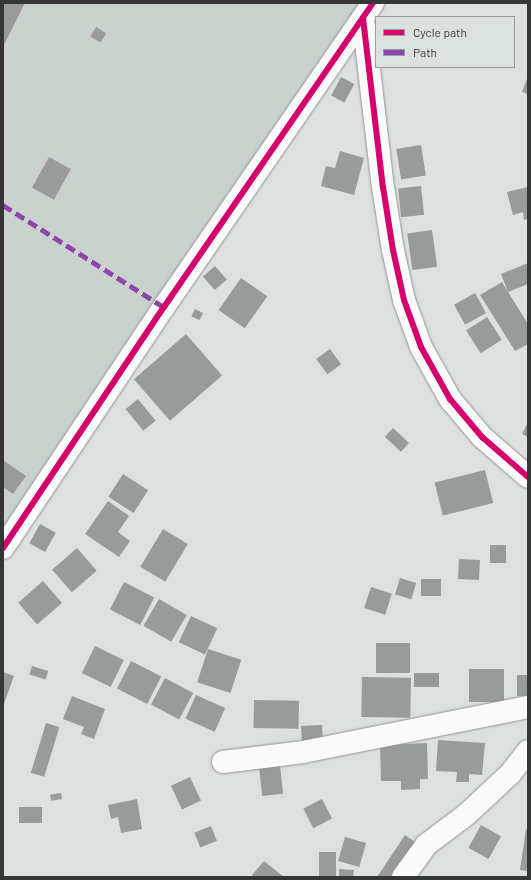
<!DOCTYPE html>
<html>
<head>
<meta charset="utf-8">
<style>
  body { margin:0 }
  #map { position:relative; width:531px; height:880px; overflow:hidden; background:#dce0de; font-family:Barlow,sans-serif }
  div>[style] { position:absolute }
  [style*='--x'] { left:calc(var(--x)*1px); top:calc(var(--y)*1px); width:calc(var(--w)*1px); rotate:calc(var(--a)*1deg) }
  .built>* { inset:0; background:#cad2cd }
  .building>* { inset:0; background:#989b99; transform-origin:0 0 }
  .roads { filter:drop-shadow(0 0 1px #929594) drop-shadow(0 0 1px #929594) }
  .street>* { height:22px; margin:-11px; padding:0 11px; transform-origin:11px; border-radius:11px; background:#fafafa }
  .quiet>* { height:5px; margin-top:-2.5px; transform-origin:0; background:repeating-linear-gradient(90deg,#8e44ad 0 10px,transparent 0 15px) }
  .cycleway>* { height:6px; margin:-3px; padding:0 3px; transform-origin:3px; border-radius:3px; background:#d6006c }
  span { translate:-50% -50%; white-space:nowrap; text-align:center; line-height:1.15; -webkit-text-stroke:4px #dbe1de; paint-order:stroke }
  .frame { position:absolute; inset:0; border:4px solid #353736; pointer-events:none }
  .legend { position:absolute; left:375px; top:16px; width:140px; height:52px; box-sizing:border-box; background:#dbe1de; border:1px solid #999d9b; margin:0; padding:5px 7px; list-style:none; font-size:12px; color:#353736 }
  .legend li { display:flex; align-items:center; gap:8px; height:20px }
  .legend b { width:20px; border:1px solid #999d9b }
</style>
</head>
<body>
<div id="map">
  <div class="built">
    <i style="clip-path:polygon(3px 3px,368px 3px,3px 560px)"></i>
  </div>
  <div class="building">
    <i style="clip-path:polygon(3px 3px,25px 3px,3px 47px)"></i>
    <i style="left:96px;top:27px;width:12px;height:11px;rotate:31deg"></i>
    <i style="clip-path:polygon(528px 76px,528px 94px,522px 92px)"></i>
    <i style="left:341px;top:77px;width:15px;height:21px;rotate:28deg"></i>
    <i style="left:421px;top:145px;width:31px;height:25px;rotate:81deg"></i>
    <i style="clip-path:polygon(340px 151px,364px 158px,354px 195px,321px 186px,326px 166px,335px 168px)"></i>
    <i style="left:49px;top:157px;width:25px;height:35px;rotate:29deg"></i>
    <i style="left:421px;top:186px;width:29px;height:23px;rotate:84deg"></i>
    <i style="clip-path:polygon(528px 187px,528px 219px,524px 220px,523px 212px,513px 215px,507px 192px)"></i>
    <i style="left:432px;top:230px;width:37px;height:25px;rotate:82deg"></i>
    <i style="clip-path:polygon(528px 263px,528px 284px,508px 292px,501px 274px)"></i>
    <i style="left:215px;top:266px;width:18px;height:16px;rotate:49deg"></i>
    <i style="left:241px;top:278px;width:32px;height:39px;rotate:35deg"></i>
    <i style="clip-path:polygon(502px 282px,528px 324px,528px 344px,515px 351px,480px 295px)"></i>
    <i style="left:475px;top:293px;width:23px;height:24px;rotate:61deg"></i>
    <i style="left:195px;top:309px;width:9px;height:8px;rotate:27deg"></i>
    <i style="left:487px;top:317px;width:27px;height:25px;rotate:57deg"></i>
    <i style="left:186px;top:334px;width:55px;height:69px;rotate:49deg"></i>
    <i style="left:330px;top:349px;width:19px;height:17px;rotate:54deg"></i>
    <i style="left:138px;top:399px;width:28px;height:16px;rotate:51deg"></i>
    <i style="clip-path:polygon(527px 424px,528px 424px,528px 437px,522px 434px)"></i>
    <i style="left:393px;top:428px;width:22px;height:12px;rotate:43deg"></i>
    <i style="clip-path:polygon(3px 460px,26px 476px,13px 494px,3px 487px)"></i>
    <i style="left:485px;top:470px;width:34px;height:52px;rotate:76deg"></i>
    <i style="left:123px;top:474px;width:30px;height:27px;rotate:33deg"></i>
    <i style="clip-path:polygon(108px 501px,129px 516px,118px 532px,130px 541px,119px 557px,85px 534px)"></i>
    <i style="left:40px;top:524px;width:18px;height:22px;rotate:29deg"></i>
    <i style="left:163px;top:529px;width:29px;height:44px;rotate:31deg"></i>
    <i style="left:490px;top:545px;width:16px;height:18px"></i>
    <i style="left:77px;top:548px;width:30px;height:33px;rotate:49deg"></i>
    <i style="left:459px;top:559px;width:21px;height:20px;rotate:3deg"></i>
    <i style="left:400px;top:578px;width:17px;height:17px;rotate:17deg"></i>
    <i style="left:421px;top:579px;width:20px;height:17px"></i>
    <i style="left:43px;top:581px;width:29px;height:33px;rotate:49deg"></i>
    <i style="left:124px;top:582px;width:34px;height:31px;rotate:27deg"></i>
    <i style="left:371px;top:587px;width:22px;height:22px;rotate:18deg"></i>
    <i style="left:159px;top:599px;width:32px;height:31px;rotate:30deg"></i>
    <i style="left:191px;top:616px;width:29px;height:29px;rotate:25deg"></i>
    <i style="left:376px;top:643px;width:34px;height:30px"></i>
    <i style="left:95px;top:646px;width:32px;height:30px;rotate:26deg"></i>
    <i style="left:208px;top:649px;width:35px;height:35px;rotate:18deg"></i>
    <i style="left:131px;top:661px;width:34px;height:31px;rotate:27deg"></i>
    <i style="left:32px;top:666px;width:17px;height:9px;rotate:17deg"></i>
    <i style="left:469px;top:669px;width:35px;height:33px"></i>
    <i style="clip-path:polygon(3px 672px,14px 676px,3px 707px)"></i>
    <i style="left:414px;top:673px;width:25px;height:14px"></i>
    <i style="left:517px;top:675px;width:11px;height:21px"></i>
    <i style="left:362px;top:677px;width:49px;height:40px;rotate:1deg"></i>
    <i style="left:165px;top:678px;width:32px;height:30px;rotate:28deg"></i>
    <i style="left:196px;top:695px;width:32px;height:26px;rotate:24deg"></i>
    <i style="clip-path:polygon(72px 696px,105px 709px,94px 739px,81px 734px,84px 727px,63px 719px)"></i>
    <i style="left:254px;top:700px;width:45px;height:28px;rotate:1deg"></i>
    <i style="left:46px;top:723px;width:14px;height:52px;rotate:17deg"></i>
    <i style="left:322px;top:725px;width:17px;height:21px;rotate:87deg"></i>
    <i style="clip-path:polygon(438px 740px,485px 743px,482px 775px,469px 774px,469px 782px,456px 782px,457px 772px,436px 771px)"></i>
    <i style="clip-path:polygon(427px 743px,428px 779px,420px 779px,420px 789px,401px 790px,401px 781px,381px 781px,380px 745px)"></i>
    <i style="left:280px;top:765px;width:29px;height:21px;rotate:84deg"></i>
    <i style="left:190px;top:777px;width:26px;height:21px;rotate:65deg"></i>
    <i style="left:61px;top:793px;width:6px;height:11px;rotate:81deg"></i>
    <i style="clip-path:polygon(137px 799px,142px 829px,121px 833px,118px 817px,111px 819px,108px 805px)"></i>
    <i style="left:322px;top:799px;width:22px;height:21px;rotate:63deg"></i>
    <i style="left:19px;top:807px;width:23px;height:16px"></i>
    <i style="left:481px;top:825px;width:23px;height:26px;rotate:29deg"></i>
    <i style="left:211px;top:826px;width:16px;height:18px;rotate:68deg"></i>
    <i style="clip-path:polygon(526px 829px,528px 830px,528px 871px,520px 870px)"></i>
    <i style="clip-path:polygon(405px 835px,418px 844px,396px 877px,377px 877px)"></i>
    <i style="left:345px;top:837px;width:22px;height:25px;rotate:16deg"></i>
    <i style="left:319px;top:852px;width:17px;height:25px"></i>
    <i style="clip-path:polygon(264px 861px,284px 877px,255px 877px,252px 875px)"></i>
    <i style="clip-path:polygon(339px 869px,354px 870px,353px 877px,339px 877px)"></i>
  </div>
  <div class="roads">
    <div class="street">
      <i style="--x:363;--y:18;--w:170;--a:83.3"></i>
      <i style="--x:383;--y:187;--w:64;--a:81"></i>
      <i style="--x:393;--y:250;--w:51;--a:77.6"></i>
      <i style="--x:404;--y:300;--w:50;--a:70.1"></i>
      <i style="--x:421;--y:347;--w:60;--a:60.9"></i>
      <i style="--x:450;--y:399;--w:50;--a:49.9"></i>
      <i style="--x:482;--y:437;--w:61;--a:41"></i>
      <i style="--x:3;--y:548;--w:290;--a:-56.3"></i>
      <i style="--x:164;--y:307;--w:369;--a:-55.5"></i>
      <i style="--x:223;--y:762;--w:81;--a:-7.1"></i>
      <i style="--x:303;--y:752;--w:229;--a:-11.3"></i>
      <i style="--x:403;--y:877;--w:39;--a:-54"></i>
      <i style="--x:426;--y:845;--w:50;--a:-36.9"></i>
      <i style="--x:466;--y:815;--w:60;--a:-43"></i>
      <i style="--x:510;--y:774;--w:29;--a:-52"></i>
    </div>
  </div>
  <div class="quiet">
    <i style="--x:3;--y:205;--w:191;--a:32.4"></i>
  </div>
  <div class="cycleway">
    <i style="--x:363;--y:18;--w:170;--a:83.3"></i>
    <i style="--x:383;--y:187;--w:64;--a:81"></i>
    <i style="--x:393;--y:250;--w:51;--a:77.6"></i>
    <i style="--x:404;--y:300;--w:50;--a:70.1"></i>
    <i style="--x:421;--y:347;--w:60;--a:60.9"></i>
    <i style="--x:450;--y:399;--w:50;--a:49.9"></i>
    <i style="--x:482;--y:437;--w:61;--a:41"></i>
    <i style="--x:3;--y:548;--w:290;--a:-56.3"></i>
    <i style="--x:164;--y:307;--w:369;--a:-55.5"></i>
  </div>
  <div class="frame"></div>
  <ul class="legend">
  <li><b style="height:5px;background:#d6006c"></b>Cycle path</li>
  <li><b style="height:5px;background:#8e44ad"></b>Path</li>
  </ul>
</div>
</body>
</html>
